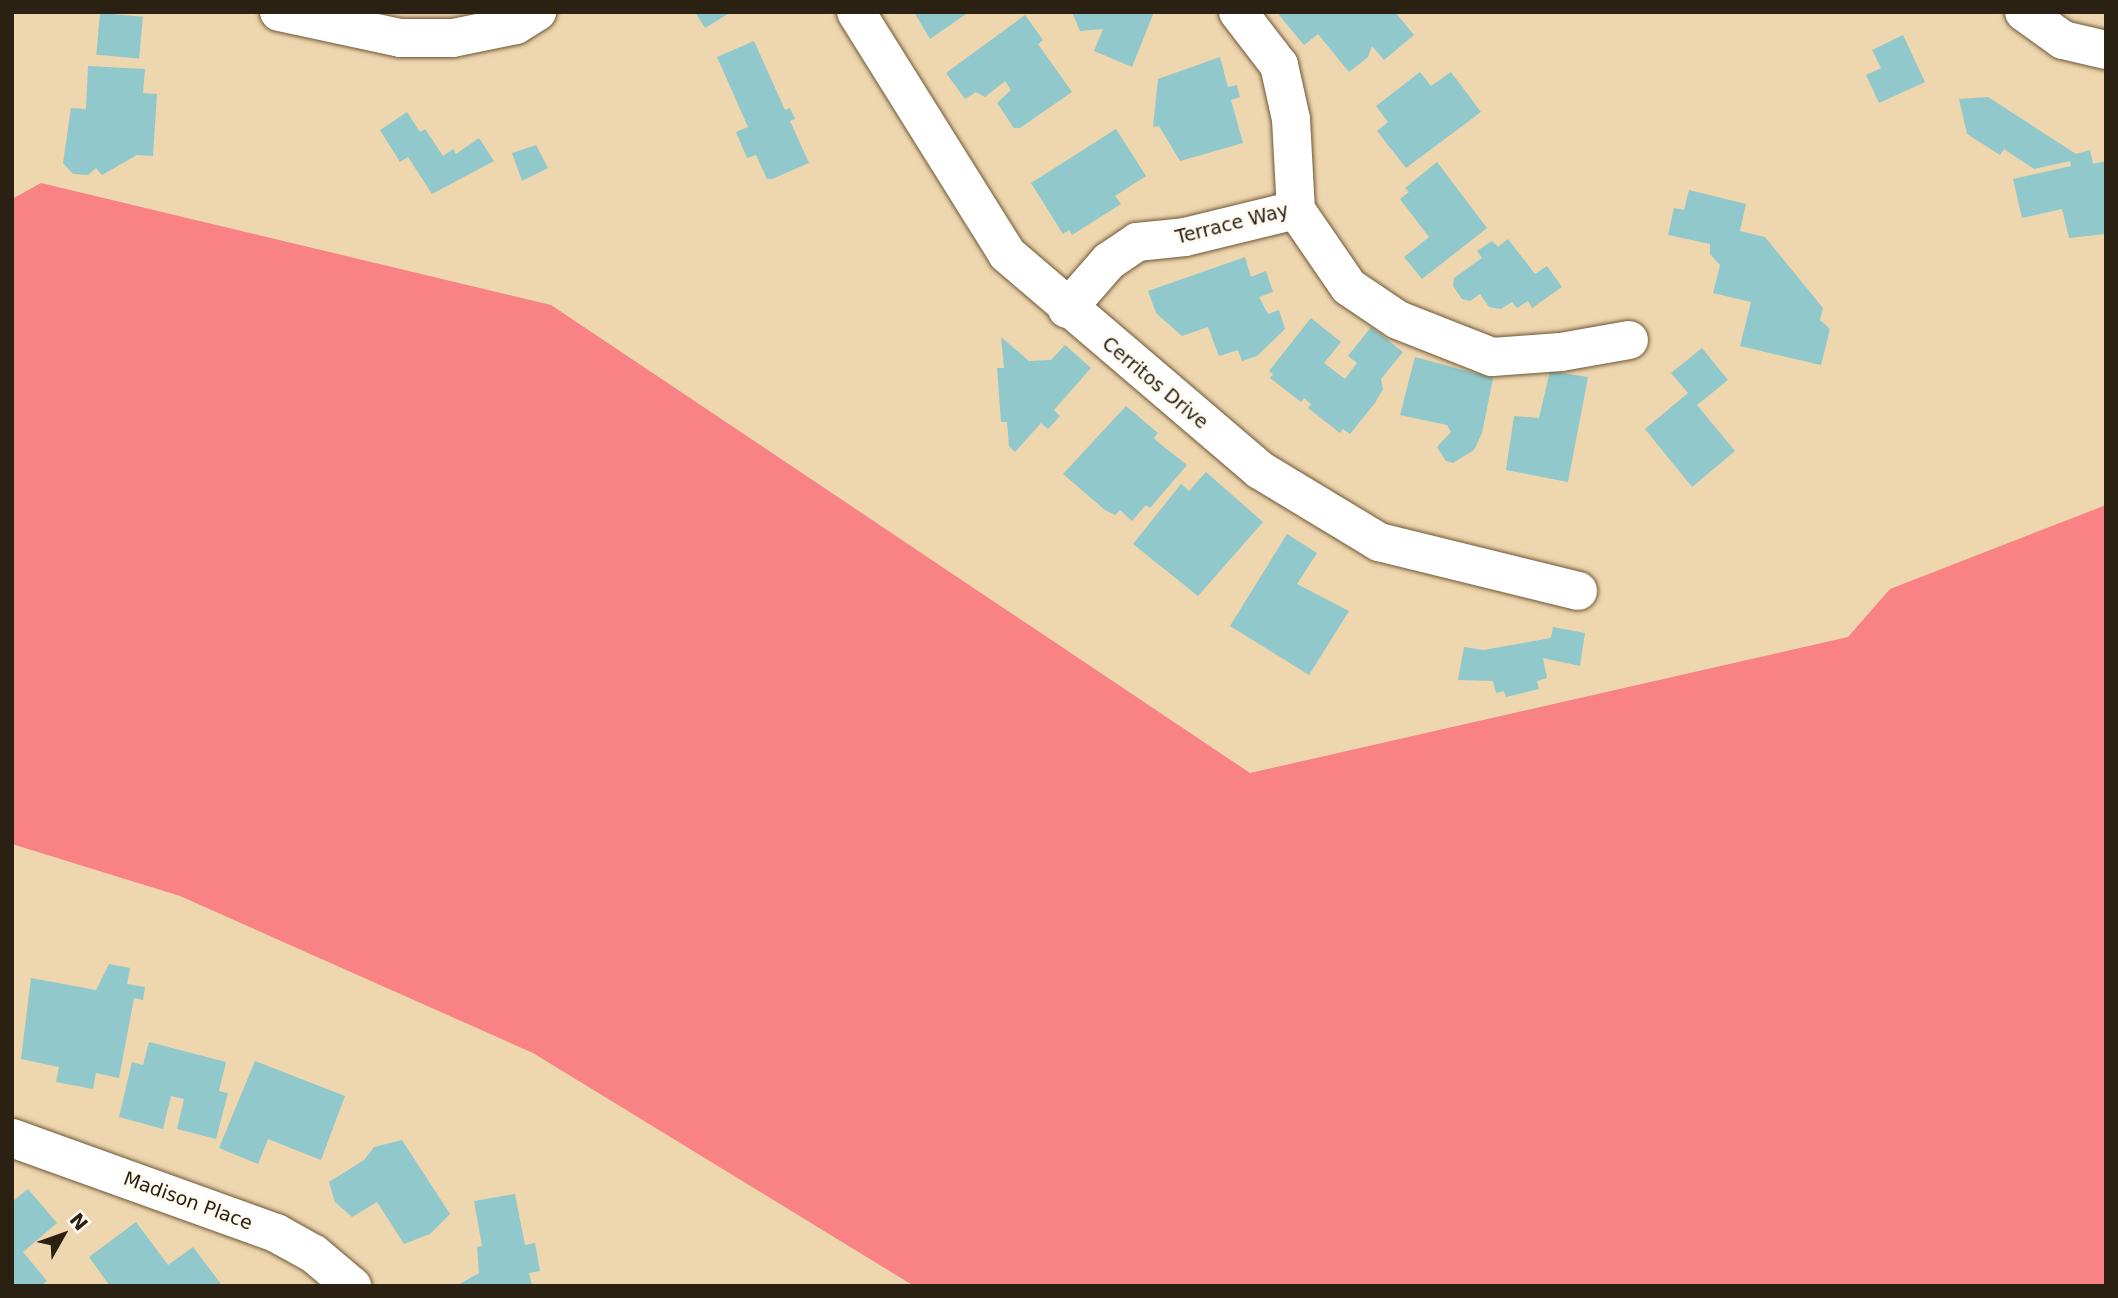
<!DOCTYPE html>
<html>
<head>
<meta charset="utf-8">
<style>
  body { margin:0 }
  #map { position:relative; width:2118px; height:1298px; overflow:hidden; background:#eed6af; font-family:"DejaVu Sans",sans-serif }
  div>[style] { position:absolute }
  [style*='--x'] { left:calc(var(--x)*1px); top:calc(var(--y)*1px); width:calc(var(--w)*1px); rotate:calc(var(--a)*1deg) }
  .green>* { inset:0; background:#f88284 }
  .building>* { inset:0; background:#90c8cb; transform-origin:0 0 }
  .roads { filter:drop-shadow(0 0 2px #6c5734) drop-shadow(0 0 2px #6c5734) }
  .minor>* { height:38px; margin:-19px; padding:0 19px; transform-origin:19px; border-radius:19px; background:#fff }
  span { translate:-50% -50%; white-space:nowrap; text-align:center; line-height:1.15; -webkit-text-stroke:6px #fffaf2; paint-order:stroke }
  .street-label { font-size:19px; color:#2a2112 }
  .frame { position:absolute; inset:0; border:14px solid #2a2112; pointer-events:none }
  .north { position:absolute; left:28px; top:1200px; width:70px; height:70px; -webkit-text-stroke:5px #fffaf2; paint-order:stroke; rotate:50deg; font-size:19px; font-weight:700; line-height:28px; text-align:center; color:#2a2112 }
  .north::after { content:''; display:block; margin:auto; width:24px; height:32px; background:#2a2112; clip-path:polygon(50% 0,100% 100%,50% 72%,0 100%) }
</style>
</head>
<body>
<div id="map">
  <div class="green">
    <i style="clip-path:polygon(41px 183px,551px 305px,1250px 773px,1848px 637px,1890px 589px,2106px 505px,2106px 1286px,914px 1286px,533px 1053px,180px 896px,12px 844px,12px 199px)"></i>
  </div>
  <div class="building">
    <i style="clip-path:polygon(695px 12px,731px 12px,705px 28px)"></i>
    <i style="clip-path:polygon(914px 12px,969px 12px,930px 39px)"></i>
    <i style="clip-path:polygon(1072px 12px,1154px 12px,1132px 67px,1094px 51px,1103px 29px,1080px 31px)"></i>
    <i style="clip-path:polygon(1283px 12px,1395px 12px,1414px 35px,1384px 60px,1372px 46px,1368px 57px,1349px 72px,1318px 34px,1304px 45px,1279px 15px)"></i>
    <i style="left:100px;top:13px;width:43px;height:42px;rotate:5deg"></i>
    <i style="clip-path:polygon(1025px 15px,1043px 40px,1038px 44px,1072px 92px,1020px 128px,1014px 128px,997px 103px,1011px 90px,1005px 81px,985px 97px,976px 92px,965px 99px,946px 73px)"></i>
    <i style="clip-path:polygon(1903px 35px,1925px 82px,1879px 103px,1866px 75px,1881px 68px,1872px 50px)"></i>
    <i style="clip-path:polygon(754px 41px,785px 110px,790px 108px,795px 119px,790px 121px,809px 163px,772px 179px,767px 179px,756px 155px,747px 158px,736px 132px,748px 127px,717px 57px)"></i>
    <i style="clip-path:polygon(1220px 57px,1228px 87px,1237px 85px,1240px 97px,1231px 100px,1243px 143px,1180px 161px,1159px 126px,1153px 127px,1158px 79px)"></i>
    <i style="clip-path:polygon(88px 66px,145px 69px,143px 93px,157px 94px,153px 156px,137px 155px,102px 175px,96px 168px,88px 175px,73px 174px,63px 163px,71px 108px,86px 109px)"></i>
    <i style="clip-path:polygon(1420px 72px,1431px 86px,1451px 72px,1481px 112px,1406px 168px,1377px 131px,1388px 122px,1376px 106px)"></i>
    <i style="clip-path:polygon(1988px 97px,2076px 154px,2090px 150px,2093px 164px,2106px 161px,2106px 234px,2069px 238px,2062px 209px,2022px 218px,2013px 179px,2071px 166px,2070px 161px,2034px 169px,2004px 149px,2000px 155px,1967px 134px,1959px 99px)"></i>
    <i style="clip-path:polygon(407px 112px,420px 132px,425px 129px,443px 156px,453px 149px,456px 154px,479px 138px,494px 161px,432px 194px,408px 157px,400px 162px,380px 130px)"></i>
    <i style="clip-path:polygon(1116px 129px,1146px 176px,1115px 196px,1121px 204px,1072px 235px,1069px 230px,1063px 234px,1031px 183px)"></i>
    <i style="clip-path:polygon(536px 145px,548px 168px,522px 181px,512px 153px)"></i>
    <i style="clip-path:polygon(1437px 162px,1487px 228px,1422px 279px,1404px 257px,1429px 237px,1400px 199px,1409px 192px,1405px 188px)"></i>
    <i style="clip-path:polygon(1689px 190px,1746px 204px,1740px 231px,1765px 237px,1823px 308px,1820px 320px,1830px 329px,1821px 365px,1740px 346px,1751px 302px,1713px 293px,1720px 265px,1710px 254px,1710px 244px,1668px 235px,1674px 208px,1684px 210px)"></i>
    <i style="clip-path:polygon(1508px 239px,1535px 274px,1547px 266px,1562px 287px,1532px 308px,1528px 301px,1517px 308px,1512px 302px,1501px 309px,1489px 307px,1480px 294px,1470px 301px,1462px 299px,1453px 286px,1454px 278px,1482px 258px,1477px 251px,1492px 241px,1498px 247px)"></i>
    <i style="clip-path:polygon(1245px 257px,1251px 277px,1266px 271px,1273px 292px,1259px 297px,1268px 314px,1279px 310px,1285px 329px,1257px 356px,1242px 361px,1238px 350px,1219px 356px,1208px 327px,1182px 336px,1156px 313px,1148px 291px)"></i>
    <i style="clip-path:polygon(1311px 318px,1341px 342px,1324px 363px,1345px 379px,1357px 363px,1348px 356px,1371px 327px,1403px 352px,1381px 379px,1383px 389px,1375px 403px,1350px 434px,1343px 429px,1340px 433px,1308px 408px,1311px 404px,1304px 398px,1301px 402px,1270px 378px,1273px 374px,1269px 371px)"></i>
    <i style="clip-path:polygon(1001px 337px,1029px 361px,1051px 360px,1065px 345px,1091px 368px,1054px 410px,1060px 416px,1048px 429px,1041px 423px,1015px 452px,1009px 446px,1007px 422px,1001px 422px,997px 368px,1004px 368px)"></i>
    <i style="clip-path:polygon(1702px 348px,1728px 380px,1697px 405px,1735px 451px,1692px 487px,1645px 429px,1688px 393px,1671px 373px)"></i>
    <i style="clip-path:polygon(1415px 357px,1493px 378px,1482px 433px,1474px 450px,1453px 463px,1446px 461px,1437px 447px,1451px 432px,1447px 425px,1400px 415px)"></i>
    <i style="clip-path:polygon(1550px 371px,1588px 377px,1568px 482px,1506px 470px,1514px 416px,1539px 418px)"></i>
    <i style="clip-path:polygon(1126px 406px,1158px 433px,1154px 438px,1159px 443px,1187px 465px,1150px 508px,1146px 505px,1132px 521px,1120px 510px,1115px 515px,1105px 510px,1063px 474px)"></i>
    <i style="clip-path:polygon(1206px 472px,1263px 522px,1198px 596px,1133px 544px,1181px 484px,1189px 491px)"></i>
    <i style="clip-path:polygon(1287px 534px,1317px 553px,1297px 584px,1349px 611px,1309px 675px,1230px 626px)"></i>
    <i style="clip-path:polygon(1553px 627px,1585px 633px,1580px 666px,1543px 658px,1547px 678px,1537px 681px,1539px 689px,1506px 697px,1504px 691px,1496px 693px,1493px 681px,1458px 680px,1464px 647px,1483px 650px,1551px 638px)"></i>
    <i style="clip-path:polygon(109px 964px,130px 968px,127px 984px,145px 987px,143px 1000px,134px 998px,119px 1078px,96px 1073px,93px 1089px,56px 1082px,59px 1067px,21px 1059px,31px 978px,96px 990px)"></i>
    <i style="clip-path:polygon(149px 1042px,226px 1062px,219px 1091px,228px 1093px,216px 1139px,177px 1129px,184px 1099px,171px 1096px,163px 1129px,119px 1117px,132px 1062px,143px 1065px)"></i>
    <i style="clip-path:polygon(255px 1061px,345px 1096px,321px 1160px,268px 1139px,258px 1164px,219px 1148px)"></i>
    <i style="clip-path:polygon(402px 1140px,450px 1214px,430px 1234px,404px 1244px,377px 1202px,352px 1217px,335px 1202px,329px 1182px,364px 1160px,374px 1147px)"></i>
    <i style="clip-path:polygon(28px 1189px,57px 1223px,23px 1252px,47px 1281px,41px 1286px,12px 1286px,12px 1202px)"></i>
    <i style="clip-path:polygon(515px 1194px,525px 1245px,535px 1243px,540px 1271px,529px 1273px,532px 1286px,456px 1286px,479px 1273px,477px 1247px,482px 1246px,474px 1201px)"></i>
    <i style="clip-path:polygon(136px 1222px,168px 1265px,193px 1247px,221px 1284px,110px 1286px,89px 1257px)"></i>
  </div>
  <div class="roads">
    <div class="minor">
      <i style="--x:279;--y:12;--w:124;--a:12.1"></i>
      <i style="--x:400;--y:38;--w:53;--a:0"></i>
      <i style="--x:453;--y:38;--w:64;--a:-11.7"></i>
      <i style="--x:516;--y:25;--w:25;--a:-32"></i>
      <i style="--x:856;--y:12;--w:285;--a:58"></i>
      <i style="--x:1007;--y:254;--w:333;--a:40.5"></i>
      <i style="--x:1260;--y:470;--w:139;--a:31.2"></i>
      <i style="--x:1379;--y:542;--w:205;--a:13.8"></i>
      <i style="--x:1238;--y:12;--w:67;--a:52.3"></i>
      <i style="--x:1279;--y:65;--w:55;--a:77.5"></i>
      <i style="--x:1291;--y:119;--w:91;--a:86.9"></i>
      <i style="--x:2024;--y:12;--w:48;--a:35.7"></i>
      <i style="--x:2063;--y:40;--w:44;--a:13.1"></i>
      <i style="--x:1296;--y:210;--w:93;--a:55.5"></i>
      <i style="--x:1349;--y:287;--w:59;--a:34"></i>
      <i style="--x:1398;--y:320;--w:101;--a:21.5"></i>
      <i style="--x:1492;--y:357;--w:69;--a:-4.1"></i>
      <i style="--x:1561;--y:352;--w:69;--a:-10"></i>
      <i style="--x:1067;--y:309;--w:64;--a:-48.8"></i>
      <i style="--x:1109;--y:261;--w:34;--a:-34"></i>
      <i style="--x:1137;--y:242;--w:48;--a:-5.9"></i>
      <i style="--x:1185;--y:237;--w:114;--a:-13.7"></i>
      <i style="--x:12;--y:1138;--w:281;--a:19.8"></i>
      <i style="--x:276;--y:1233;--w:43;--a:28.9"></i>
      <i style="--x:314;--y:1254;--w:50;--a:40.1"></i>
    </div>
  </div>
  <div class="street-label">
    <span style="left:1232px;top:224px;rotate:-14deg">Terrace Way</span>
    <span style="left:1155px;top:383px;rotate:40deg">Cerritos Drive</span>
    <span style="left:188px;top:1201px;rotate:20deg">Madison Place</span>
  </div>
  <div class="frame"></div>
  <div class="north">N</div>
</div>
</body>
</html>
